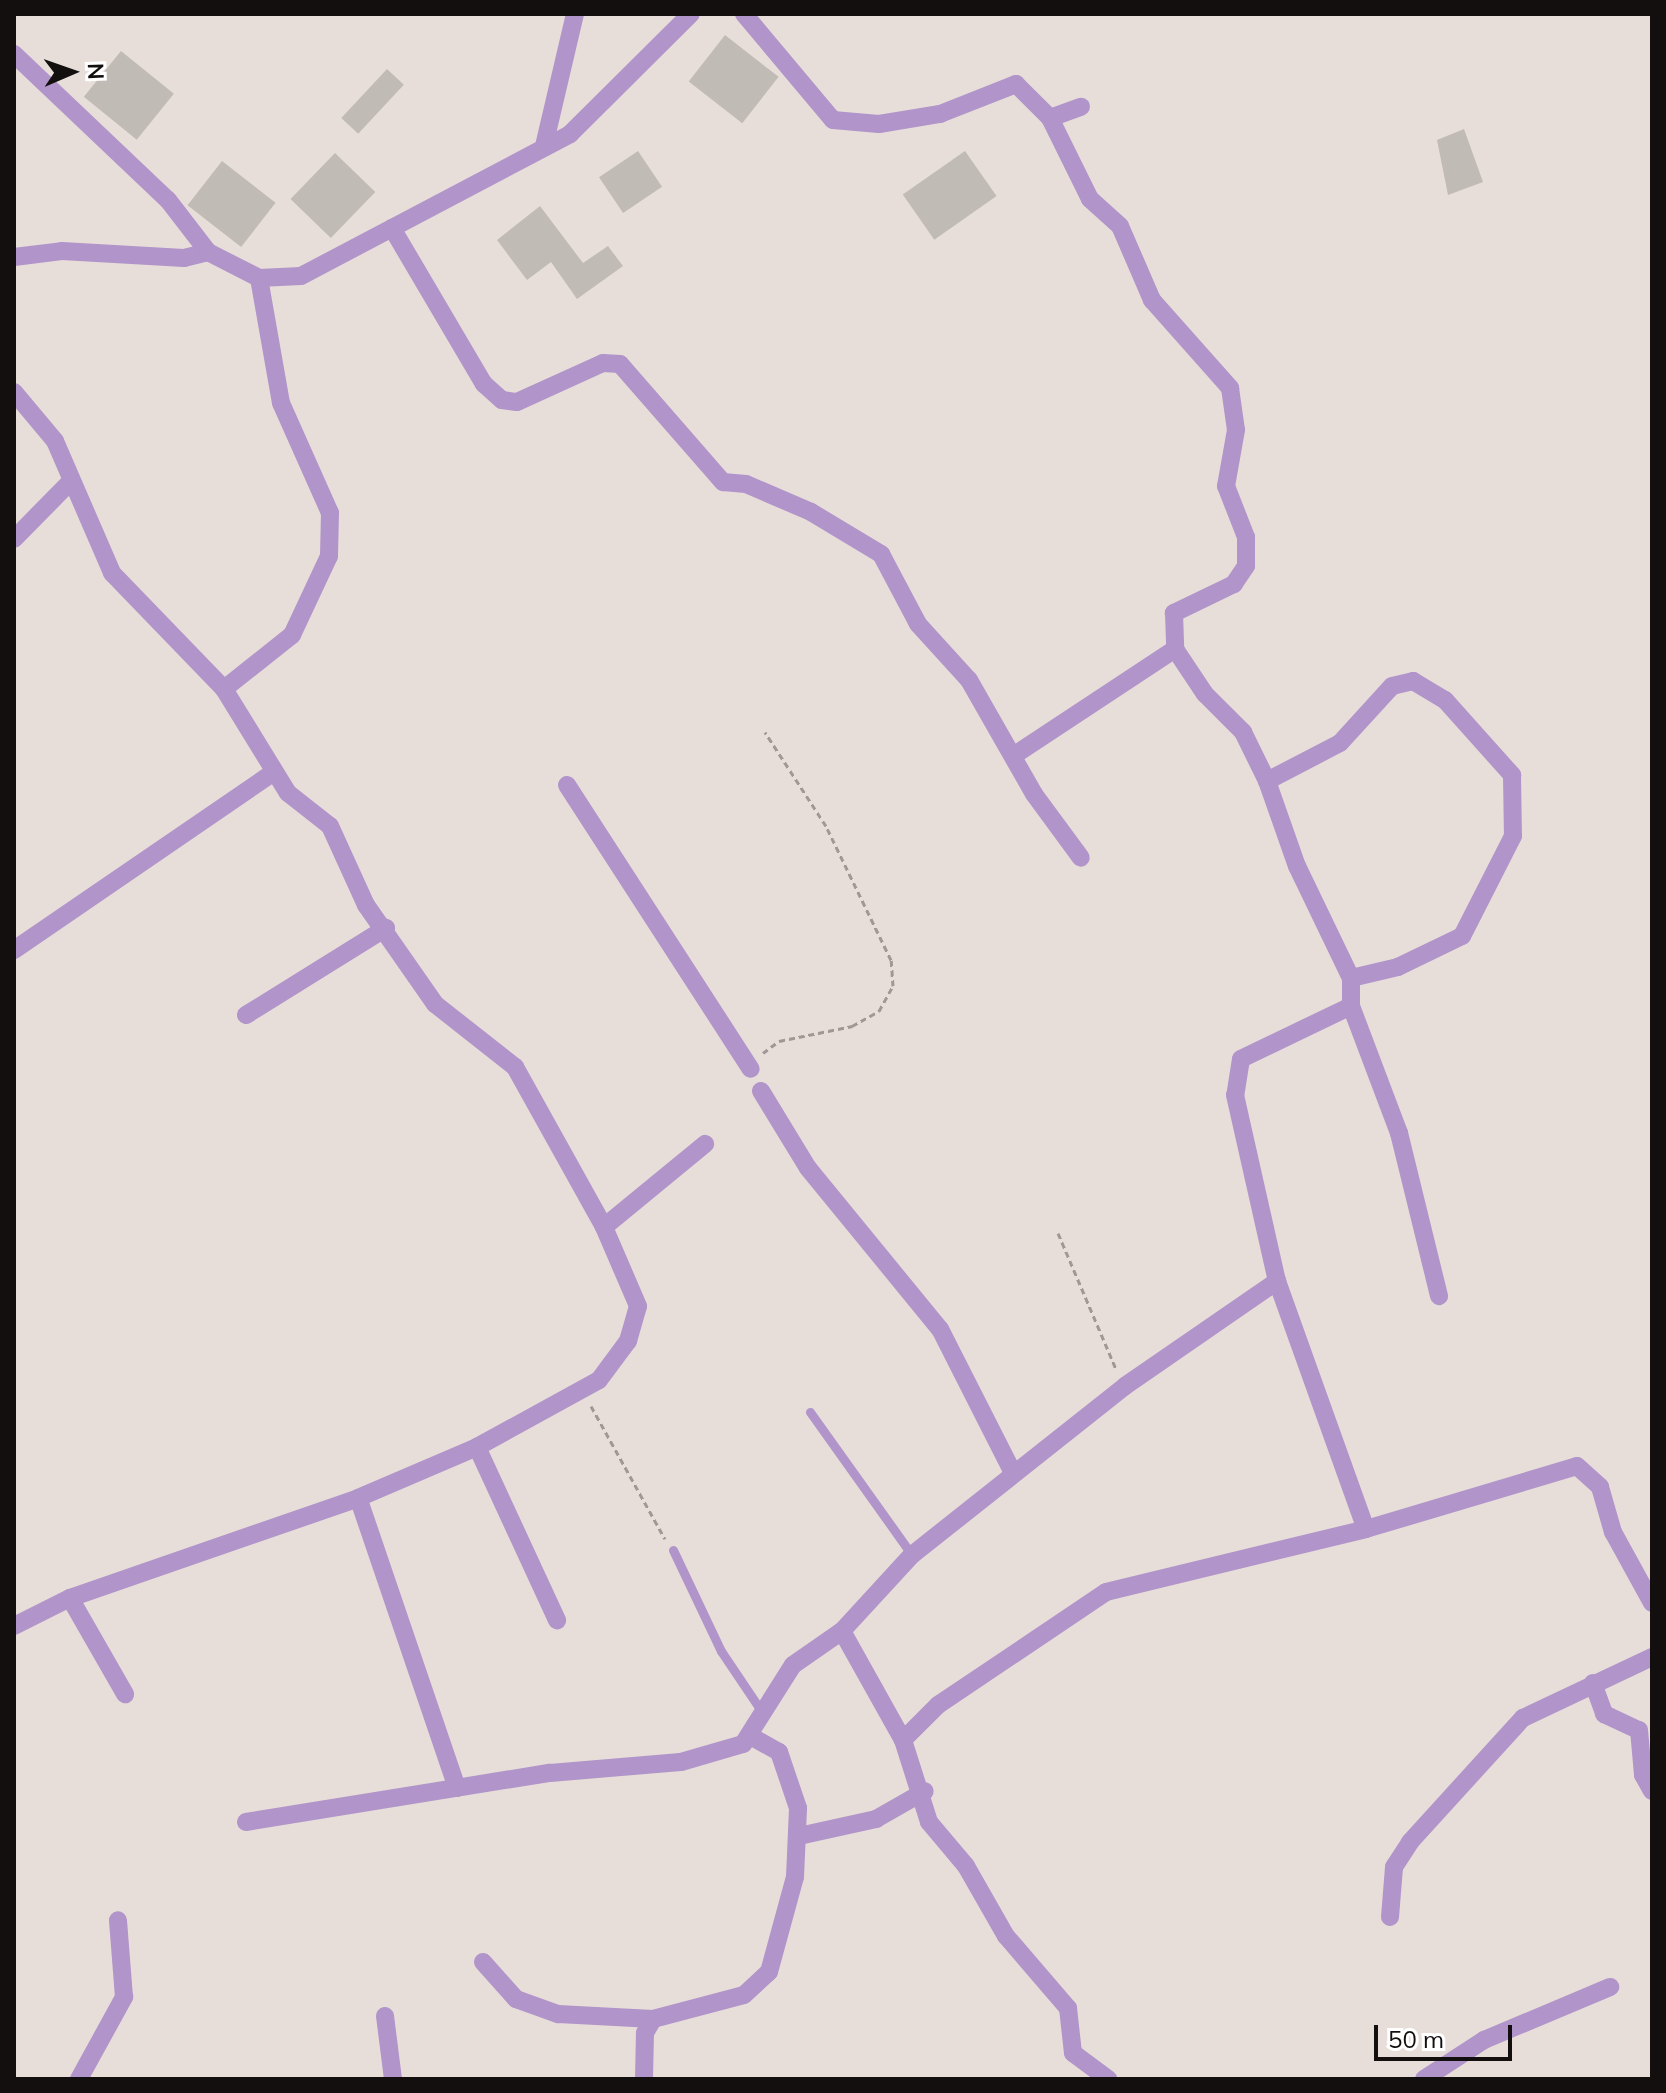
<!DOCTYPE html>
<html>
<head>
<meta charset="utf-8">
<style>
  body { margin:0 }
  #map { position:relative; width:1666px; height:2093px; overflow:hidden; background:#e7deda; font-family:Mulish,sans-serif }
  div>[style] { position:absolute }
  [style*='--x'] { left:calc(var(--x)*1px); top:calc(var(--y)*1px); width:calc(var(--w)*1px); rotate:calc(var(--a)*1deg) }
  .building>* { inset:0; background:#c0bbb5; transform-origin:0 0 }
  .path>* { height:3px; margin-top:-1.5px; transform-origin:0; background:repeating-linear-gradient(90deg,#9f9895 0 6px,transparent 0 10px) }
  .service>* { height:9px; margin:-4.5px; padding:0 4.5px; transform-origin:4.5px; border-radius:4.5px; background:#b194c9 }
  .minor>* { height:18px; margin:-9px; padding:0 9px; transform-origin:9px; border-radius:9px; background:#b194c9 }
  span { translate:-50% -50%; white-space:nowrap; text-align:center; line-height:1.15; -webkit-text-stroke:7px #fff; paint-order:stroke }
  .frame { position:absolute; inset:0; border:16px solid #120f0e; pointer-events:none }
  .north { position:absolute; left:32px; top:32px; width:80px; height:80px; -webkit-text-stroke:6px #fff; paint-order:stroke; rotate:88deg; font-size:22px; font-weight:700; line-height:32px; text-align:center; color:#120f0e }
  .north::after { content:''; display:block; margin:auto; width:28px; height:36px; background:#120f0e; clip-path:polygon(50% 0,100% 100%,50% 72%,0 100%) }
  .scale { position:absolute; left:1374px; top:2025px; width:138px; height:36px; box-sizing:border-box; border:4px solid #120f0e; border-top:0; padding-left:10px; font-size:24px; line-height:28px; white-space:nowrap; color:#120f0e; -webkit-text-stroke:6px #fff; paint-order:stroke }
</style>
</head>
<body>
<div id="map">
  <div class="building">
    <i style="left:725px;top:35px;width:68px;height:59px;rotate:38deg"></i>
    <i style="left:121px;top:51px;width:68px;height:59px;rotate:39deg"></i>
    <i style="left:387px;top:69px;width:23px;height:67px;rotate:43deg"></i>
    <i style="clip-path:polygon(1464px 129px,1483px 182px,1448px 195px,1437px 140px)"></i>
    <i style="left:638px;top:151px;width:43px;height:47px;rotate:56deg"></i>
    <i style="left:965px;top:151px;width:55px;height:76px;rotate:55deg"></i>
    <i style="left:335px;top:153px;width:56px;height:64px;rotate:44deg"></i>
    <i style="left:222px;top:161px;width:68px;height:56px;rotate:38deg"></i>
    <i style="clip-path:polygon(540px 206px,583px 263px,608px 246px,623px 266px,577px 299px,551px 262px,527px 280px,497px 240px)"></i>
  </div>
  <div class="path">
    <i style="--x:763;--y:1053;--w:20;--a:-37"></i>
    <i style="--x:779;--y:1041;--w:75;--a:-11.6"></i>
    <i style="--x:852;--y:1026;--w:31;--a:-29"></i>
    <i style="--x:879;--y:1011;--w:29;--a:-61"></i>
    <i style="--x:893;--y:986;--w:26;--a:-94"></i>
    <i style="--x:891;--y:960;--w:149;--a:-115.9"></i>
    <i style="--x:826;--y:826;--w:112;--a:-123"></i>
    <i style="--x:1058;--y:1233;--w:148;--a:66.9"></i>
    <i style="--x:591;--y:1406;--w:152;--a:60.9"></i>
  </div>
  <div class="service">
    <i style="--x:810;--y:1412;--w:176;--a:54.5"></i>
    <i style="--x:673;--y:1550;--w:112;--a:64.6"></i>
    <i style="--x:721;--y:1651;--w:70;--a:56.1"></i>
  </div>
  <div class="minor">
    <i style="--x:744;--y:14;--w:138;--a:50"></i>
    <i style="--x:833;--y:120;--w:46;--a:5"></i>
    <i style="--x:879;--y:124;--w:62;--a:-9.3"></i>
    <i style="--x:940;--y:114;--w:82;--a:-21.5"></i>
    <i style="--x:1016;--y:84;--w:48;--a:45"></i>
    <i style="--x:1050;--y:118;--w:90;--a:63.7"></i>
    <i style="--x:1090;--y:199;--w:40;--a:42"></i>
    <i style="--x:1120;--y:226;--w:81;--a:66.6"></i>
    <i style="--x:1152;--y:300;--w:118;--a:48.4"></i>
    <i style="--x:1230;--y:388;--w:42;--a:81.9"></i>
    <i style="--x:1236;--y:430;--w:57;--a:100.1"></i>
    <i style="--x:1226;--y:486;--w:55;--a:68.6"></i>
    <i style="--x:1246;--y:537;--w:29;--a:90"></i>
    <i style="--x:1246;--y:566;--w:22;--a:124"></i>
    <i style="--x:1234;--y:584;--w:67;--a:154.2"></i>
    <i style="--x:1174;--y:613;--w:36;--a:88"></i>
    <i style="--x:1175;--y:649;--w:54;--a:56.3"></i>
    <i style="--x:1205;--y:694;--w:54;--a:45"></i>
    <i style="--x:1243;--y:732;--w:55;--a:63.9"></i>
    <i style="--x:1267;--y:781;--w:82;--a:-27.5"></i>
    <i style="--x:1340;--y:743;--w:77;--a:-47.6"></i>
    <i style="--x:1392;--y:686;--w:22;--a:-13"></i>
    <i style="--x:1413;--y:681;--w:37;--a:31"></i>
    <i style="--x:1445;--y:700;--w:101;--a:48.2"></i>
    <i style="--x:1512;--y:775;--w:61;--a:89.1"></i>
    <i style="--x:1513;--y:836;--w:112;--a:117"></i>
    <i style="--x:1462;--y:936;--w:71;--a:154.2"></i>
    <i style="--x:1398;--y:967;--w:48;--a:166.8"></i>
    <i style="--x:14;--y:54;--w:212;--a:43.5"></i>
    <i style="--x:168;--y:200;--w:66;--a:52.4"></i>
    <i style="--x:1050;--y:118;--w:33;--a:-20"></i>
    <i style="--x:544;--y:146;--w:136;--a:-76.8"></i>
    <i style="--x:392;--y:228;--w:181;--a:59.5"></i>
    <i style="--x:484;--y:384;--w:24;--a:42"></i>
    <i style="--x:502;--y:400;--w:15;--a:8"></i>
    <i style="--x:517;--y:402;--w:94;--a:-24.4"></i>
    <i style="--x:603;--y:363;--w:17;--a:3"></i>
    <i style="--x:620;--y:364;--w:157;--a:48.9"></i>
    <i style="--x:723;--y:482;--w:23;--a:5"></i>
    <i style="--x:746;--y:484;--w:71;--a:23.3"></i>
    <i style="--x:811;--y:512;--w:82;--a:31"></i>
    <i style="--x:881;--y:554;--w:79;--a:62.1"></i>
    <i style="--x:918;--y:624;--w:76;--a:47.7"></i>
    <i style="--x:969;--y:680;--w:131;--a:60.3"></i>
    <i style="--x:1034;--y:794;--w:79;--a:53.7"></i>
    <i style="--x:14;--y:257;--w:48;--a:-7.1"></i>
    <i style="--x:62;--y:251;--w:122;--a:3.3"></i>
    <i style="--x:184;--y:258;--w:25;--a:-14"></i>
    <i style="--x:208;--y:252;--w:57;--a:27"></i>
    <i style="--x:259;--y:278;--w:42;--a:-2.7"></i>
    <i style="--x:301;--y:276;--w:304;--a:-27.8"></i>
    <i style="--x:570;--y:134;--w:170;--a:-44.8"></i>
    <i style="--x:14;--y:392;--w:64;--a:50.1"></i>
    <i style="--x:55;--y:441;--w:144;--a:66.6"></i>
    <i style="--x:112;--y:573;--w:161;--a:46"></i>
    <i style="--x:224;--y:689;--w:122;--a:58.4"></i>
    <i style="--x:288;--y:793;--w:53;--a:38.2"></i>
    <i style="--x:330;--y:826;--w:87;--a:65.5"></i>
    <i style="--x:366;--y:905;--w:121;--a:55.1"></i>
    <i style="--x:435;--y:1004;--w:102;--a:38.2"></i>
    <i style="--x:515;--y:1067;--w:183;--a:60.9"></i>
    <i style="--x:14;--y:539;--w:81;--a:-45.5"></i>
    <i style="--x:224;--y:689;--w:87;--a:-38.5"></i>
    <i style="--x:292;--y:635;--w:87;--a:-64.9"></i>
    <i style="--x:329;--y:556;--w:43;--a:-88.7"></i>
    <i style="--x:330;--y:513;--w:120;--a:-114"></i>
    <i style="--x:281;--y:403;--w:127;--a:-100"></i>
    <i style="--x:1016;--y:754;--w:191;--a:-33.4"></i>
    <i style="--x:1267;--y:781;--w:90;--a:70.6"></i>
    <i style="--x:1297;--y:866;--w:124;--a:64.3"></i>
    <i style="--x:1351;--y:978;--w:28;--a:90"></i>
    <i style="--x:1351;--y:1006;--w:136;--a:69.3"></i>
    <i style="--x:1399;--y:1133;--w:168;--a:76.2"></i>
    <i style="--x:567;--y:785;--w:338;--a:57.1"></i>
    <i style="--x:14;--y:950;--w:315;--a:-34.4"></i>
    <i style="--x:1351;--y:1006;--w:122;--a:154.3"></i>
    <i style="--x:1241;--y:1059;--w:36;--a:99"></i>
    <i style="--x:1235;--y:1095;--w:191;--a:77.3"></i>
    <i style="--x:1277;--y:1281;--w:263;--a:70.3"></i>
    <i style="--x:246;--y:1015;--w:165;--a:-31.9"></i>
    <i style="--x:761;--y:1091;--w:90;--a:58.6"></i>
    <i style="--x:808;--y:1168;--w:208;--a:50.7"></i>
    <i style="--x:940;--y:1329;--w:161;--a:63.1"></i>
    <i style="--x:477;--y:1447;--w:191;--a:65.2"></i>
    <i style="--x:70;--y:1598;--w:111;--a:60.2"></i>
    <i style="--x:14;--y:1626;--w:63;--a:-26.6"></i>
    <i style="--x:70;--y:1598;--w:305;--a:-19.1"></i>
    <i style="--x:842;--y:1631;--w:125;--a:60.8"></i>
    <i style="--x:903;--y:1740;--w:86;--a:72.4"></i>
    <i style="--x:929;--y:1822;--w:57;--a:49.9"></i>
    <i style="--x:966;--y:1866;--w:81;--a:60.3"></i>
    <i style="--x:1006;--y:1936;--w:95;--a:49.3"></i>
    <i style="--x:1068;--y:2008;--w:45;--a:83.7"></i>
    <i style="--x:1073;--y:2053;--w:44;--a:36.6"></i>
    <i style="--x:1593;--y:1683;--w:33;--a:70"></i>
    <i style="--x:1604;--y:1714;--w:38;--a:25"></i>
    <i style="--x:1639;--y:1730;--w:45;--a:84.9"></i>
    <i style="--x:1643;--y:1775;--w:18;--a:61"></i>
    <i style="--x:903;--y:1740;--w:49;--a:-45"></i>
    <i style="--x:938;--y:1705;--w:202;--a:-33.9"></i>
    <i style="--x:1106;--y:1592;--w:268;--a:-13.6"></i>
    <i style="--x:1366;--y:1529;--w:220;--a:-16.6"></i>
    <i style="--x:1577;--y:1466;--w:31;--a:42"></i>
    <i style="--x:1600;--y:1487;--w:47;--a:73.9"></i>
    <i style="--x:1613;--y:1532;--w:81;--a:61.2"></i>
    <i style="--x:457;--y:1788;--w:306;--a:-108.8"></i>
    <i style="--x:358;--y:1498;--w:129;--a:-23.2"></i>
    <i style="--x:477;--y:1447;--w:139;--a:-28.8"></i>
    <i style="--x:599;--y:1380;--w:49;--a:-53.4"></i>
    <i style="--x:628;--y:1341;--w:36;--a:-74"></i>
    <i style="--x:638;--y:1306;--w:86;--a:-113.3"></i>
    <i style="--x:604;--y:1227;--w:131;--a:-39.4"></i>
    <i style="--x:246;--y:1822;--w:308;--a:-9.2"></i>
    <i style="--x:550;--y:1773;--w:131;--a:-4.8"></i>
    <i style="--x:681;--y:1762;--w:65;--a:-16.2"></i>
    <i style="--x:743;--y:1744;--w:93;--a:-57.7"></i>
    <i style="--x:793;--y:1665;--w:60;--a:-34.8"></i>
    <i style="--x:842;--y:1631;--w:103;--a:-47.4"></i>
    <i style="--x:912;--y:1555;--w:272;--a:-38.4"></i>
    <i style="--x:1125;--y:1386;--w:185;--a:-34.6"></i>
    <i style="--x:799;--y:1836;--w:79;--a:-12.4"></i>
    <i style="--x:876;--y:1819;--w:56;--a:-29.7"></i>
    <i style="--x:1390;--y:1917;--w:50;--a:-85.4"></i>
    <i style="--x:1394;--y:1867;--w:30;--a:-57"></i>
    <i style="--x:1410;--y:1842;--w:168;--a:-47.7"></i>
    <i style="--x:1523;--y:1718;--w:143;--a:-25.3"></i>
    <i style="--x:483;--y:1962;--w:50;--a:48.3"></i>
    <i style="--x:516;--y:1999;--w:45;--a:19.7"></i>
    <i style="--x:558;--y:2014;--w:95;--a:3"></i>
    <i style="--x:385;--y:2016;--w:64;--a:82.8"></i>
    <i style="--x:79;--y:2079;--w:94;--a:-61.2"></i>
    <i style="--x:124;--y:1997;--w:77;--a:-94.5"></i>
    <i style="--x:644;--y:2079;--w:46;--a:-88.8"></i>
    <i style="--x:645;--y:2033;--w:16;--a:-60"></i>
    <i style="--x:653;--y:2019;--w:94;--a:-14.8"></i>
    <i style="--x:744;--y:1995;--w:34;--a:-43"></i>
    <i style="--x:769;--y:1972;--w:98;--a:-74.7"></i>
    <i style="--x:795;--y:1877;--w:69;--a:-87.5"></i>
    <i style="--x:798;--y:1808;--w:59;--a:-108.7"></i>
    <i style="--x:779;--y:1752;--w:31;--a:-151"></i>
    <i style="--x:1424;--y:2079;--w:72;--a:-33"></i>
    <i style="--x:1484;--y:2040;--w:137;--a:-22.8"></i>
  </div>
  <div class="frame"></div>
  <div class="north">N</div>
  <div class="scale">50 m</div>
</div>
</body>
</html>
